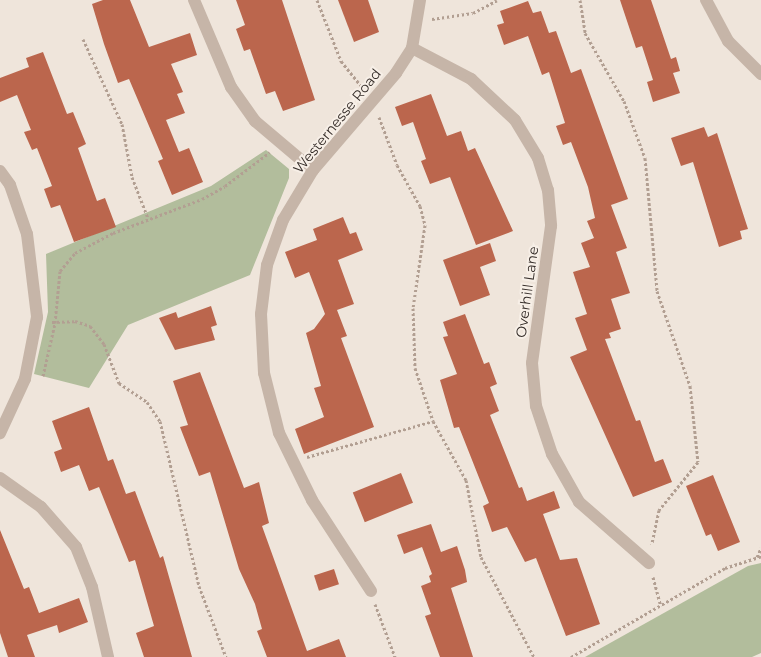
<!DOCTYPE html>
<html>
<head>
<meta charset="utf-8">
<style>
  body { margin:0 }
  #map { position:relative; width:761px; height:657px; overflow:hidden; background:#efe5db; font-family:Montserrat,sans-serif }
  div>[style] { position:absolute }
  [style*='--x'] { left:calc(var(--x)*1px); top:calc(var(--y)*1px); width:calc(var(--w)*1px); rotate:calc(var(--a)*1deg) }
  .green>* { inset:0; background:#b2bd9c }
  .building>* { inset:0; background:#bb664d; transform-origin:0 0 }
  .path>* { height:3px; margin-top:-1.5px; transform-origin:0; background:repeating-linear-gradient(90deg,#b29f92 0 2.5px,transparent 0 5px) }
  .minor>* { height:12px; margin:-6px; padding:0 6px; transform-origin:6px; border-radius:6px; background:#c6b5a8 }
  span { translate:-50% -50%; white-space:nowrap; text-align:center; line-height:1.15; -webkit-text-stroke:4px #f7efe7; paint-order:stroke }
  .street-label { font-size:14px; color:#332b27 }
</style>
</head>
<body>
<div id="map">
  <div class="green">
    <i style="clip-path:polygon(266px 150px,289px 169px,289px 178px,250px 275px,128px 325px,89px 388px,34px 374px,48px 312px,46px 254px,211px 186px)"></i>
    <i style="clip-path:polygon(761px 563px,761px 653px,752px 657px,585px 657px,748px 566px)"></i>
  </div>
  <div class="building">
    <i style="clip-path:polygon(103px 0,130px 0,149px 47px,190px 33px,197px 55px,171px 64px,183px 92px,177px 94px,185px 113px,166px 120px,179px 152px,189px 148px,203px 182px,172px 195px,158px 161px,163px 159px,129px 79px,118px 83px,104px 44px,92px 4px)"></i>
    <i style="clip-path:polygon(236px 0,282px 0,315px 100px,283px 111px,275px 91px,266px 94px,250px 49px,244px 51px,236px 29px,245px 25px)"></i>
    <i style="clip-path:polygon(338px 0,368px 0,379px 32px,354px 42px)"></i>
    <i style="clip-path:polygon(620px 0,651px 0,671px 59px,676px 57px,680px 71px,673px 73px,680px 93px,653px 102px,647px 82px,653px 80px,642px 46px,636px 48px)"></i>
    <i style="clip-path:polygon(528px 1px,533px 13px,541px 11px,549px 33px,556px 31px,571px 73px,581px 69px,628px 199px,611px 205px,627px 248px,616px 252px,630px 293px,611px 299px,621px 329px,609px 333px,611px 338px,605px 339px,636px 421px,640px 420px,655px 462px,663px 459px,672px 482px,633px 497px,570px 357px,587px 350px,575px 318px,587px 314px,573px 272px,590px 267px,581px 243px,594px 238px,587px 221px,595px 218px,588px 187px,571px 142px,563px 145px,556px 126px,565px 123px,549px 72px,542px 75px,528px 36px,504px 45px,497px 25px,504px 23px,500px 11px)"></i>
    <i style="clip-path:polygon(43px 52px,67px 114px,73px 112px,86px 144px,78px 148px,97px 201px,105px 198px,116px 227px,74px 242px,60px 205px,51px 208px,44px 189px,52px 186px,37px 148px,32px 150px,24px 132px,31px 130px,17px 95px,0 102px,0 78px,29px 67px,26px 58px)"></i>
    <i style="clip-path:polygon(431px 94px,447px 136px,461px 131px,468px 151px,475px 148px,513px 231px,476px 245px,450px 177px,430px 184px,421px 161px,426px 159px,413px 122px,402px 126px,395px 107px)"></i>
    <i style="clip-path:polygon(704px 127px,708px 137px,717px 133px,748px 229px,740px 231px,742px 239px,719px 247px,693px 162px,681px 166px,671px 138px)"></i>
    <i style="clip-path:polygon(343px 217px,350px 234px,356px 232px,363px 250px,338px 260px,354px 304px,337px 310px,347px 336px,341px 338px,374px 427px,304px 454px,295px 429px,324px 417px,314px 388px,321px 386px,306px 333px,314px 329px,325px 314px,309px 272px,295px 278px,285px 252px,317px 240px,313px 229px)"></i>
    <i style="clip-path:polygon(490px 243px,496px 261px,480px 267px,490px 295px,460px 306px,443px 260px)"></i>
    <i style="clip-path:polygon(211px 306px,217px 325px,211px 327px,215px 340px,175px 350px,159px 318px,176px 312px,178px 318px)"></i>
    <i style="clip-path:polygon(465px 314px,484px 364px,489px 362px,497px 384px,490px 387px,499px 411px,490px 415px,519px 488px,522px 487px,527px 501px,554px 491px,560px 508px,543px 514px,560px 560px,577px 558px,600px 624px,566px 636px,536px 558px,525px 562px,507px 527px,492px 532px,483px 506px,489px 503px,459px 427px,454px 428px,440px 380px,457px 374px,443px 337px,448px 336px,443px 322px)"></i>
    <i style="clip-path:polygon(200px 372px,244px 488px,259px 482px,269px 523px,262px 526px,307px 651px,339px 639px,346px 657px,267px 657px,257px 631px,262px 629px,255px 604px,239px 569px,210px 472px,199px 476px,180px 427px,188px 425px,173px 381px)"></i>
    <i style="clip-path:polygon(89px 407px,108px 461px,113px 459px,126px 494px,135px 491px,160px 558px,163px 556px,192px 657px,144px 657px,136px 633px,154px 626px,135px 560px,129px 562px,99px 487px,89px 491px,79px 465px,61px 472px,54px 452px,62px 449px,52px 421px)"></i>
    <i style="left:401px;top:473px;width:32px;height:52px;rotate:68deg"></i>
    <i style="clip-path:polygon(713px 475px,740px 542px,718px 551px,711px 534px,706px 536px,686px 486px)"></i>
    <i style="clip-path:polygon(431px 524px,441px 552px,457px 546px,465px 570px,467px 582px,451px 588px,473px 657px,440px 657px,425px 616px,431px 614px,421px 586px,431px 582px,429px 576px,432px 574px,422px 547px,404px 554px,397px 535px)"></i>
    <i style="clip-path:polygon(0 530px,24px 589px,29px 587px,39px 613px,79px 598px,88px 622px,59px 633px,57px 625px,27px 635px,35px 657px,8px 657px,0 633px)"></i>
    <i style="left:334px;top:569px;width:16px;height:21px;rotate:72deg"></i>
  </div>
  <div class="path">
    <i style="--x:317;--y:0;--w:66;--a:68.5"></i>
    <i style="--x:341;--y:61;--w:35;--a:51"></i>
    <i style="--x:580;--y:0;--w:33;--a:81"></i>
    <i style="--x:585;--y:33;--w:78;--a:60.2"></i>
    <i style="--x:624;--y:101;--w:61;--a:69.8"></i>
    <i style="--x:645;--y:158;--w:134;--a:84.8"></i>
    <i style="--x:657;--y:291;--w:101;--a:70.8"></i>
    <i style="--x:690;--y:386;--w:76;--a:84"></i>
    <i style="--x:698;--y:462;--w:62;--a:129.1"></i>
    <i style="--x:659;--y:510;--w:35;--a:102"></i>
    <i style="--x:432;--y:19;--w:41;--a:-8.3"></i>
    <i style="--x:473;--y:13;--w:27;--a:-28"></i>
    <i style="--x:83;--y:39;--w:94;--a:65.4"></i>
    <i style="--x:122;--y:124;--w:54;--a:79.3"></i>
    <i style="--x:132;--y:177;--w:44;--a:68.7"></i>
    <i style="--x:379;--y:117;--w:51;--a:69.4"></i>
    <i style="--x:397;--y:165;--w:47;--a:60.7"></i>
    <i style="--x:420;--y:206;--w:20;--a:75"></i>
    <i style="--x:425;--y:225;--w:84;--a:98.2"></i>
    <i style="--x:413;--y:308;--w:60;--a:88.1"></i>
    <i style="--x:415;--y:368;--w:56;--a:71.2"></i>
    <i style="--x:433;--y:421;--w:68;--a:60.8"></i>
    <i style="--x:466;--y:480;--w:78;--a:79"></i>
    <i style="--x:481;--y:557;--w:113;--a:62.1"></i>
    <i style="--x:52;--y:322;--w:23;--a:-2"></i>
    <i style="--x:75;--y:321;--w:16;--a:18"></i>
    <i style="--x:90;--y:326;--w:23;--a:52"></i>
    <i style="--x:104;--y:344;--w:42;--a:69"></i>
    <i style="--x:119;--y:383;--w:34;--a:34"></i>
    <i style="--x:147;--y:402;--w:23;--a:56"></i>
    <i style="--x:160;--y:421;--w:170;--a:76.7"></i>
    <i style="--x:199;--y:586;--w:76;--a:69.2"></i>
    <i style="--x:43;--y:376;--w:54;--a:-77.2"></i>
    <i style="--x:55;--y:323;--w:52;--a:-84.5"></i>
    <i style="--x:60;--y:271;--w:23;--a:-50"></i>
    <i style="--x:75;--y:253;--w:43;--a:-27.8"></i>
    <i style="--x:113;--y:233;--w:95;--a:-20.9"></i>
    <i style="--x:202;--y:199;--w:26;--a:-29"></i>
    <i style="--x:225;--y:186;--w:56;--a:-37.1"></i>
    <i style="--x:307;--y:457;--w:131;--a:-15.9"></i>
    <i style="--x:757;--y:557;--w:10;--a:-66"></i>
    <i style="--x:653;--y:577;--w:30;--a:75"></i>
    <i style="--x:375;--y:604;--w:57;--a:69.3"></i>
    <i style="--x:571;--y:657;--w:178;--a:-30"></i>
    <i style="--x:725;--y:568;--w:38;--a:-18"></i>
  </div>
  <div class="minor">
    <i style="--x:194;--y:0;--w:95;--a:67"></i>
    <i style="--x:231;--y:87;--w:42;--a:54.8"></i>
    <i style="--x:255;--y:121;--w:76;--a:40.2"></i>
    <i style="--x:706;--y:0;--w:47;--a:61.8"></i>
    <i style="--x:728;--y:41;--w:47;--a:45"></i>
    <i style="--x:412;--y:48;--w:67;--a:27.7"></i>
    <i style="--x:471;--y:79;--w:60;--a:43"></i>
    <i style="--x:515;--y:120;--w:44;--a:58.8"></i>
    <i style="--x:538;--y:158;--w:34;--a:73"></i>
    <i style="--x:548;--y:190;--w:36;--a:85"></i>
    <i style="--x:551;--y:226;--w:138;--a:97.9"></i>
    <i style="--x:532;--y:363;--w:43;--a:84.7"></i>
    <i style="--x:536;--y:406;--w:51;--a:71.6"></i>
    <i style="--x:552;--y:454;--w:55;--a:60.6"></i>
    <i style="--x:579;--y:502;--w:93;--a:41.1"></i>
    <i style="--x:0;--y:171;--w:17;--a:54"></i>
    <i style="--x:10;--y:185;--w:52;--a:70.9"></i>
    <i style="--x:27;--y:234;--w:84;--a:83.1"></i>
    <i style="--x:37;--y:317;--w:63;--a:101"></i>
    <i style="--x:25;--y:379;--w:60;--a:114.8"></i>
    <i style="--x:0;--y:478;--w:50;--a:35.3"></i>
    <i style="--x:41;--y:507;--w:53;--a:48.8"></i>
    <i style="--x:76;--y:547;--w:43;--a:68.2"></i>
    <i style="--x:92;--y:587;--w:72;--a:77.1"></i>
    <i style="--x:371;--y:591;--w:108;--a:-123"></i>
    <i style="--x:312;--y:500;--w:75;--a:-116.2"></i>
    <i style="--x:279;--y:433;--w:62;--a:-104"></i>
    <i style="--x:264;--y:373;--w:59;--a:-92.9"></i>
    <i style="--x:261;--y:314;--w:49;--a:-83"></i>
    <i style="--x:267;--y:265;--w:48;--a:-70.4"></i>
    <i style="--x:283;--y:220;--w:58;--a:-59"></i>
    <i style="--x:313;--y:170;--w:128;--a:-49.4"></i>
    <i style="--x:396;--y:73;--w:30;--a:-57"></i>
    <i style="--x:412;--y:48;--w:49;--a:-80.5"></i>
  </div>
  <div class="street-label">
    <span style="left:337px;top:121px;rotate:-51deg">Westernesse Road</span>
    <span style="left:527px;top:292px;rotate:-82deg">Overhill Lane</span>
  </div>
</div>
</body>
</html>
